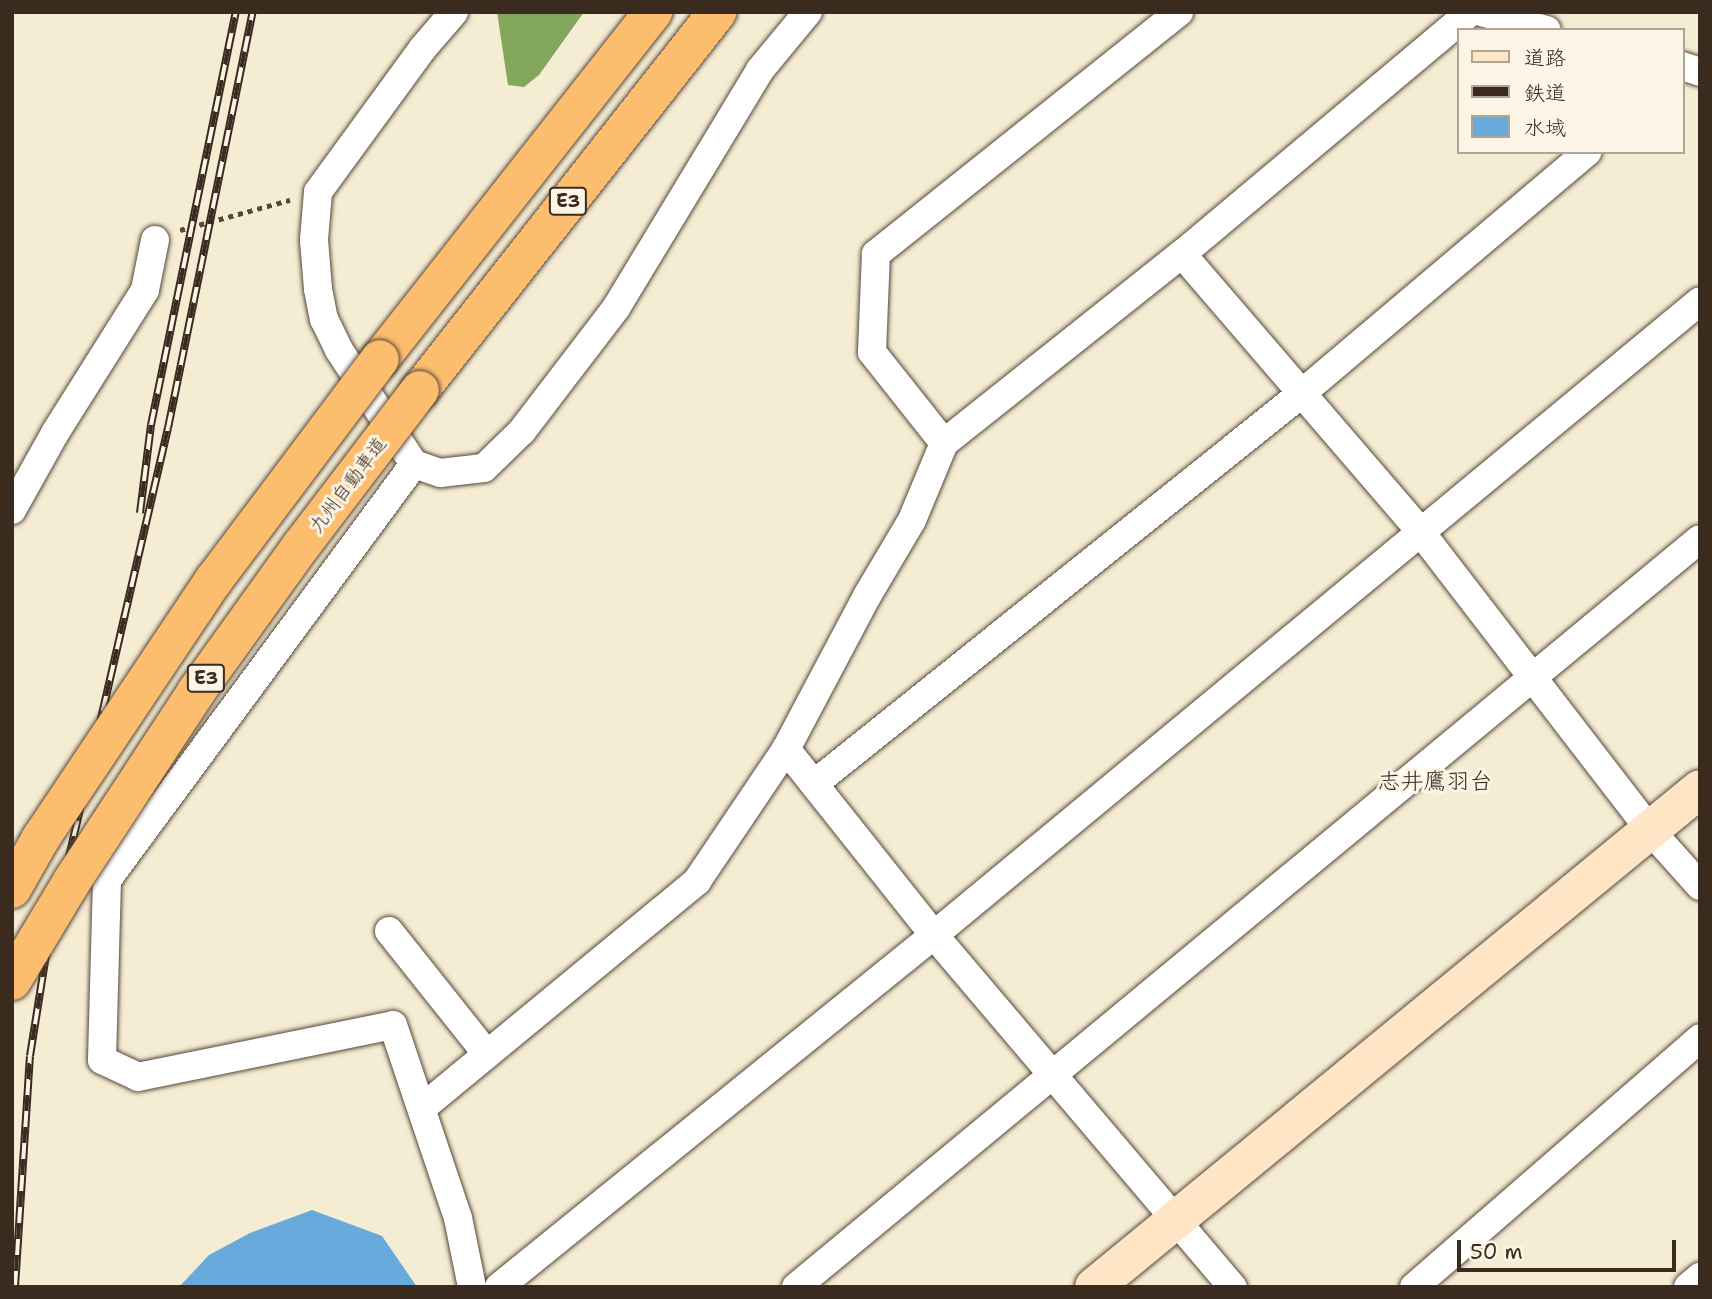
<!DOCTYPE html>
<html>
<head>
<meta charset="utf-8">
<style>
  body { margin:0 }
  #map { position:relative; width:1712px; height:1299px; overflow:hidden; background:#f4ecd3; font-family:"Shantell Sans","Klee One",sans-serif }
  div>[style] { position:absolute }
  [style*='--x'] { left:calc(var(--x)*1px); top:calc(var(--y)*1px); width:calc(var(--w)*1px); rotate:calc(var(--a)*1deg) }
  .forest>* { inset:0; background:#82a75d }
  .water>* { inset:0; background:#69aadd }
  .path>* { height:4.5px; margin-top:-2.25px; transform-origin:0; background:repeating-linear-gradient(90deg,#574739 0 5px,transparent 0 10px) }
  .roads { filter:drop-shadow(0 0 2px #574739) drop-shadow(0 0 2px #574739) }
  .street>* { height:28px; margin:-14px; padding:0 14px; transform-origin:14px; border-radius:14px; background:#fff }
  .secondary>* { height:38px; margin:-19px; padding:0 19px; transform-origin:19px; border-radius:19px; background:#fee5c5 }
  .highway>* { height:38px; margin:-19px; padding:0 19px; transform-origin:19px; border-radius:19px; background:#fcbd6f }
  .rail>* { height:8px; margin-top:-4px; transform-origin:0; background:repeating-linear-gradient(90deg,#fcf5e5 0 16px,#3b2a1e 0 32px); box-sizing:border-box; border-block:2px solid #3b2a1e }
  .bridges { filter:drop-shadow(0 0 2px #574739) drop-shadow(0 0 2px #574739) }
  .highway-bridge>* { height:38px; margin:-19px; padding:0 19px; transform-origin:19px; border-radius:19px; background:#fcbd6f }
  span { translate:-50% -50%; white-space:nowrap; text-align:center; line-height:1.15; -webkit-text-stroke:6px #fcf5e5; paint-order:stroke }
  .shield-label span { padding:2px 5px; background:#fcf5e5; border:2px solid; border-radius:5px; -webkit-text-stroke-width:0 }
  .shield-label { font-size:18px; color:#3b2a1e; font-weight:700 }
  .street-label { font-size:19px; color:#3b2a1e }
  .quarter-label { font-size:23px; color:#3b2a1e }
  .frame { position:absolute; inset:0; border:14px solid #3b2a1e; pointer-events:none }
  .legend { position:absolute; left:1457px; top:28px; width:228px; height:126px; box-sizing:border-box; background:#fcf5e5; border:2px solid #afa495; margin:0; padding:9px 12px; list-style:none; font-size:21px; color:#3b2a1e }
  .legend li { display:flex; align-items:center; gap:14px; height:35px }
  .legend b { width:35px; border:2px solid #afa495 }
  .scale { position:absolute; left:1457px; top:1240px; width:219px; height:32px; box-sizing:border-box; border:4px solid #3b2a1e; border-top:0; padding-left:9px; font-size:21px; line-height:24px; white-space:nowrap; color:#3b2a1e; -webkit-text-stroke:5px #fcf5e5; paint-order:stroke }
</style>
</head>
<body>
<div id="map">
  <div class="forest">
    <i style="clip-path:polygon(497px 12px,584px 12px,539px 75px,524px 87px,508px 85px)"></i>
  </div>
  <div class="water">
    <i style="clip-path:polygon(312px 1210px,382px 1236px,417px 1287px,179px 1287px,209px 1255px,250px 1233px)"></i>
  </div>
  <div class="path">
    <i style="--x:180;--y:230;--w:114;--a:-15.3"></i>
  </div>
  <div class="roads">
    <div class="street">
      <i style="--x:454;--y:12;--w:48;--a:130.7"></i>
      <i style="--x:423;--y:48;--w:178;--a:126.1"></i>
      <i style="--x:318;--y:192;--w:48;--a:94.8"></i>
      <i style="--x:314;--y:240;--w:49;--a:85.3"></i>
      <i style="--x:318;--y:289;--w:31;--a:79"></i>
      <i style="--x:324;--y:319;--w:34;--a:64"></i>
      <i style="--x:339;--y:350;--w:136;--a:56.7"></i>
      <i style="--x:414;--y:464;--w:28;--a:19"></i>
      <i style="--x:440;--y:473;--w:44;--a:-6.5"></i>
      <i style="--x:484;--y:468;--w:53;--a:-44.2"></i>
      <i style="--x:522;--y:431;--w:155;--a:-52.6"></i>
      <i style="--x:616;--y:308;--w:278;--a:-58.8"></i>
      <i style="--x:760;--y:70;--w:75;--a:-50.4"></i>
      <i style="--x:1481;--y:12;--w:68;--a:15.3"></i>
      <i style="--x:1682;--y:66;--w:19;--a:18"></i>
      <i style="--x:1182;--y:254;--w:364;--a:49.3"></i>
      <i style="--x:1419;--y:530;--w:379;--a:52.4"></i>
      <i style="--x:1650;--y:830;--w:75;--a:48.2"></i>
      <i style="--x:944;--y:443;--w:116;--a:-128.4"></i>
      <i style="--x:872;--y:352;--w:98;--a:-87.7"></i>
      <i style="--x:876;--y:254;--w:388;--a:-38.6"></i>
      <i style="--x:414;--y:464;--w:517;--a:126.43"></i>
      <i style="--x:107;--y:880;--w:180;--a:91.6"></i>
      <i style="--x:102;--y:1060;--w:40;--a:25"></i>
      <i style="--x:138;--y:1077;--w:260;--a:-11.5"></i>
      <i style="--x:393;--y:1025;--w:204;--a:71.4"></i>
      <i style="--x:458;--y:1218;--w:70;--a:78.5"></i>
      <i style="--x:12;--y:510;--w:88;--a:-60.8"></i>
      <i style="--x:55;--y:433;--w:169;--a:-57.8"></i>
      <i style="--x:145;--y:290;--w:51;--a:-78.7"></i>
      <i style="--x:786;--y:749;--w:238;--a:51.5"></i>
      <i style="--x:934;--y:935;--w:462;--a:49.7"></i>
      <i style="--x:814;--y:784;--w:624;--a:-38.69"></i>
      <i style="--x:1301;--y:394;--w:375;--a:-40.2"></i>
      <i style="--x:389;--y:931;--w:157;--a:51.5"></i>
      <i style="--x:422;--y:1108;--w:357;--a:-39.5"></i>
      <i style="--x:697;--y:881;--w:159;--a:-56"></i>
      <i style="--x:786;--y:749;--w:173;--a:-62.1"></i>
      <i style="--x:867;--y:596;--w:88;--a:-59.4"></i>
      <i style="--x:912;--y:520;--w:83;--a:-67.4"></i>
      <i style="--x:944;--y:443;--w:304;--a:-38.5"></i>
      <i style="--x:1182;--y:254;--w:376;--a:-40"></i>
      <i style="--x:499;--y:1287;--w:560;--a:-38.98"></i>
      <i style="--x:934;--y:935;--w:994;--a:-39.61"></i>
      <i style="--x:796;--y:1287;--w:1173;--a:-39.61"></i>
      <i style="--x:1414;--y:1287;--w:379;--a:-41"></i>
      <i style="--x:1688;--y:1287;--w:16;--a:-40"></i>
    </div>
    <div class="secondary">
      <i style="--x:1094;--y:1287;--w:784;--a:-39.41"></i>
    </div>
    <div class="highway">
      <i style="--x:380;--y:359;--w:442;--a:-51.8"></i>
      <i style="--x:420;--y:390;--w:481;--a:-51.8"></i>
    </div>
  </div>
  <div class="rail">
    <i style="--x:140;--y:513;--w:89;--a:-82.9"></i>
    <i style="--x:151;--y:425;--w:422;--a:-78.4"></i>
    <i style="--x:15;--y:1287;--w:231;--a:-86.3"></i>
    <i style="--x:30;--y:1056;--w:96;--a:-81"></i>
    <i style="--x:45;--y:961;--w:547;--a:-77.01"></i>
    <i style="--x:168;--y:428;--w:425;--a:-78.5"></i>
  </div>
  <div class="bridges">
    <div class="highway-bridge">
      <i style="--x:12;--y:889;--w:59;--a:-60.4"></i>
      <i style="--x:41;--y:838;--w:311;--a:-56.2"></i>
      <i style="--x:214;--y:580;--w:276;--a:-53.1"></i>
      <i style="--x:12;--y:981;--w:117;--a:-59"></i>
      <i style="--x:72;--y:881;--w:226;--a:-56.7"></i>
      <i style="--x:196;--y:692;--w:180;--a:-54.3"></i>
      <i style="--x:301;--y:546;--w:196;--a:-52.7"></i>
    </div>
  </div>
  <div class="shield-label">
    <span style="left:568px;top:201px">E3</span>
    <span style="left:206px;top:678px">E3</span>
  </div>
  <div class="street-label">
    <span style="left:348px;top:485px;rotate:-53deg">九州自動車道</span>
  </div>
  <div class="quarter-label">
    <span style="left:1435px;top:781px">志井鷹羽台</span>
  </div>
  <div class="frame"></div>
  <ul class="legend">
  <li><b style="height:9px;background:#fee5c5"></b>道路</li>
  <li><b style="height:9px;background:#3b2a1e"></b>鉄道</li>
  <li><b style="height:19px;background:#69aadd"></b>水域</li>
  </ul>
  <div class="scale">50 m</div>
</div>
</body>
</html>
